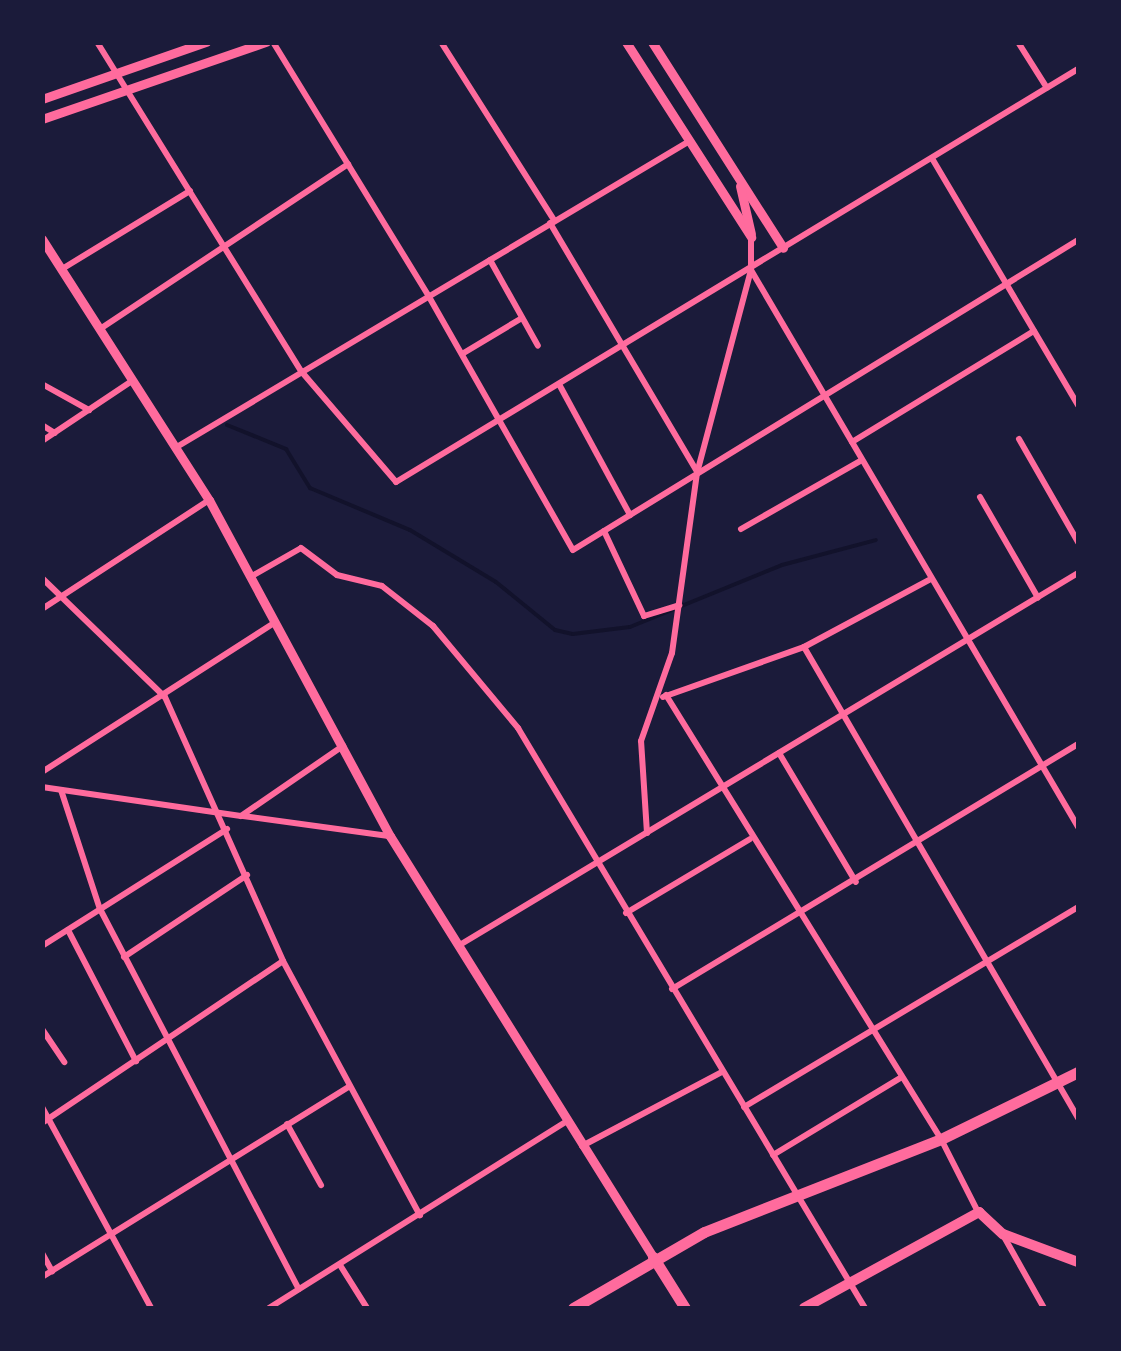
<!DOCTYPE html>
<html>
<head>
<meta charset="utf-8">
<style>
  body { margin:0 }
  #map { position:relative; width:1121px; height:1351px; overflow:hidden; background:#1b1b3a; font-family:"Nunito Sans",sans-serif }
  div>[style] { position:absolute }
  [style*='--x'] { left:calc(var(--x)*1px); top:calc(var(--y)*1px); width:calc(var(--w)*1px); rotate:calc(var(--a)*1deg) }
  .stream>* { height:4px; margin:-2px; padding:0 2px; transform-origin:2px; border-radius:2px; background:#12122b }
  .minor>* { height:6px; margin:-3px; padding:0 3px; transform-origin:3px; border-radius:3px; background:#ff6b9d }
  .tertiary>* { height:9px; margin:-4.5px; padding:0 4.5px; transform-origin:4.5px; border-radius:4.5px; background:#ff6b9d }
  .secondary>* { height:10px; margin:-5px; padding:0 5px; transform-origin:5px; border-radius:5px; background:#ff6b9d }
  .primary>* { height:11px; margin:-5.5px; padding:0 5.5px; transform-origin:5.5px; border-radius:5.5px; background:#ff6b9d }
  .trunk>* { height:11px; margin:-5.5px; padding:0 5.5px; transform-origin:5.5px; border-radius:5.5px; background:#ff6b9d }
  span { translate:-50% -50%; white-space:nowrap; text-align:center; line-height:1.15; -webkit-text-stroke:10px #1b1b3a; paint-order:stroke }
  .frame { position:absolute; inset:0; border:45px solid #1b1b3a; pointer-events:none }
</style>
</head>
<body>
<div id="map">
  <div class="stream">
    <i style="--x:227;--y:425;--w:64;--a:22.1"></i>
    <i style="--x:286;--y:449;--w:46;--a:58.4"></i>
    <i style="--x:310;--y:488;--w:108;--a:22.8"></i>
    <i style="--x:410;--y:530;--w:100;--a:31.2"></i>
    <i style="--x:496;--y:582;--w:76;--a:39.1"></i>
    <i style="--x:555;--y:630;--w:18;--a:13"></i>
    <i style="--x:573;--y:634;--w:57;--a:-7"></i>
    <i style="--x:630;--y:627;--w:164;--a:-22.2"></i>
    <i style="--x:782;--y:565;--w:97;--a:-14.9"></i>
  </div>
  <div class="minor">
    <i style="--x:97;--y:42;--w:387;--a:58.2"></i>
    <i style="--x:301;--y:371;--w:146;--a:49.4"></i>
    <i style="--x:396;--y:482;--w:797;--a:-31.2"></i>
    <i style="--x:273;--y:42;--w:297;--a:58.5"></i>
    <i style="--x:428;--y:295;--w:293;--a:60.4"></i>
    <i style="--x:573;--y:550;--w:593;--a:-31.54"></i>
    <i style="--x:441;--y:42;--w:211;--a:57.6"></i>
    <i style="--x:1018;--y:42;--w:54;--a:57.8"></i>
    <i style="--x:933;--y:160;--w:285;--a:59.4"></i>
    <i style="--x:550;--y:223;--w:289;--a:59.4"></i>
    <i style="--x:490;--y:260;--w:98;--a:60.8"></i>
    <i style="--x:62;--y:269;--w:150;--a:-31.4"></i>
    <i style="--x:751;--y:270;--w:646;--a:59.58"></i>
    <i style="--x:100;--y:329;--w:298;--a:-33.6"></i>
    <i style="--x:462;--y:354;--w:70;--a:-31"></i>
    <i style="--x:42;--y:384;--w:54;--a:29"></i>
    <i style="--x:560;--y:386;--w:147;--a:61.5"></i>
    <i style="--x:42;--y:425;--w:15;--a:32"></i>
    <i style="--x:1019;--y:439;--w:119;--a:60.2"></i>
    <i style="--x:42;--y:441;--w:108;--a:-33.7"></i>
    <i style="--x:852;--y:442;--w:213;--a:-31.4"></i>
    <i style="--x:175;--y:448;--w:597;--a:-30.82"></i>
    <i style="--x:980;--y:497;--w:116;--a:60.1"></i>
    <i style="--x:741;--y:529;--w:139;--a:-29.7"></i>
    <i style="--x:604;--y:531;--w:94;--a:64.8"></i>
    <i style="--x:644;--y:616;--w:37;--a:-17"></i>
    <i style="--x:252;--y:576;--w:56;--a:-29.7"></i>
    <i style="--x:301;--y:548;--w:45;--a:36.9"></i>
    <i style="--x:337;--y:575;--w:46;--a:13.7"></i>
    <i style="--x:382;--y:586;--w:65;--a:38.1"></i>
    <i style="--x:433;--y:626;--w:133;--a:50.2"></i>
    <i style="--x:518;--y:728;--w:676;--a:59.11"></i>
    <i style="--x:42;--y:578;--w:171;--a:44.1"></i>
    <i style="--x:165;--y:697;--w:289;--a:65.9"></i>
    <i style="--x:283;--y:961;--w:289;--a:61.7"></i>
    <i style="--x:42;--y:609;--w:199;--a:-33.1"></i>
    <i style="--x:804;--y:647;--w:545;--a:59.81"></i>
    <i style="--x:666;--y:695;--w:522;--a:58.23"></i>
    <i style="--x:941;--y:1139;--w:82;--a:63.1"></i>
    <i style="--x:663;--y:697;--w:150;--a:-19.5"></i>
    <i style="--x:804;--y:647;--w:142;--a:-28.2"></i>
    <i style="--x:779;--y:753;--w:150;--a:59.2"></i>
    <i style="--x:42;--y:772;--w:278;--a:-32.7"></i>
    <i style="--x:42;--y:787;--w:201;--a:8.3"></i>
    <i style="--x:241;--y:816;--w:124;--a:-34.5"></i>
    <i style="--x:61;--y:790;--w:125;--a:71.9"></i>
    <i style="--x:100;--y:909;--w:429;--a:62.4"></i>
    <i style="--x:243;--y:816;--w:147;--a:7.8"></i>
    <i style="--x:647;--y:833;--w:92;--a:-93.7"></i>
    <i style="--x:641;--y:741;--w:93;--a:-70.6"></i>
    <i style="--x:672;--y:653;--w:182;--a:-82.1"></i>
    <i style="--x:697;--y:473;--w:210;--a:-75.1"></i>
    <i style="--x:751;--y:270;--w:33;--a:-90"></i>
    <i style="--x:626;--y:913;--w:144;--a:-30.8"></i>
    <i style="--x:68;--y:930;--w:148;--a:62.6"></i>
    <i style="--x:42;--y:946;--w:219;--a:-32.3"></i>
    <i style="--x:458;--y:946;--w:724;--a:-31.03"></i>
    <i style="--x:124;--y:957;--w:148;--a:-33.7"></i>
    <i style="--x:672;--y:989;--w:474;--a:-31.1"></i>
    <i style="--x:42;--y:1029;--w:40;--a:56"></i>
    <i style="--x:42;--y:1107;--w:229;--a:61.5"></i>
    <i style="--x:744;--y:1107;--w:389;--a:-30.9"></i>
    <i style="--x:42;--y:1123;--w:290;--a:-33.9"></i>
    <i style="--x:287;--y:1124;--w:70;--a:60.9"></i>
    <i style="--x:582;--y:1146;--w:158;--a:-27.9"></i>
    <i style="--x:773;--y:1155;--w:149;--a:-31.2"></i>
    <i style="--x:1003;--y:1235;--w:84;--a:60.7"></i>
    <i style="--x:42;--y:1253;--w:21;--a:61"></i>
    <i style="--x:340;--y:1265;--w:51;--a:57.9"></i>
    <i style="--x:42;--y:1277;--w:362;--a:-31.8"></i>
    <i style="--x:269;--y:1308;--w:350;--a:-32.1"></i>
  </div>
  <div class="tertiary">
    <i style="--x:626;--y:42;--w:232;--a:57.3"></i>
    <i style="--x:652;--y:42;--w:244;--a:57.5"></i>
    <i style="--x:42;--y:99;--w:174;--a:-19.2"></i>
    <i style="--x:42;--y:119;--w:237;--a:-19"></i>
    <i style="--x:740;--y:186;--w:49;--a:77.1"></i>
    <i style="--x:42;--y:239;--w:310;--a:57.4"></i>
    <i style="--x:209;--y:500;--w:382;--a:61.7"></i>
    <i style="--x:390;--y:836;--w:496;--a:58"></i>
  </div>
  <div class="secondary">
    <i style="--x:804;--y:1308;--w:200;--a:-28.7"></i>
    <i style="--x:979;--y:1212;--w:33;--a:43"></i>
    <i style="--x:1003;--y:1234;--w:80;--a:20.5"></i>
  </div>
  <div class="primary">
    <i style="--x:653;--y:1257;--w:60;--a:57.9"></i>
  </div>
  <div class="trunk">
    <i style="--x:573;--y:1308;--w:151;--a:-30.1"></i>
    <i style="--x:704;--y:1232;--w:255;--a:-21.4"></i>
    <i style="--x:941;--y:1139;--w:153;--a:-26.1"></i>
  </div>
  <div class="frame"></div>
</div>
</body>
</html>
